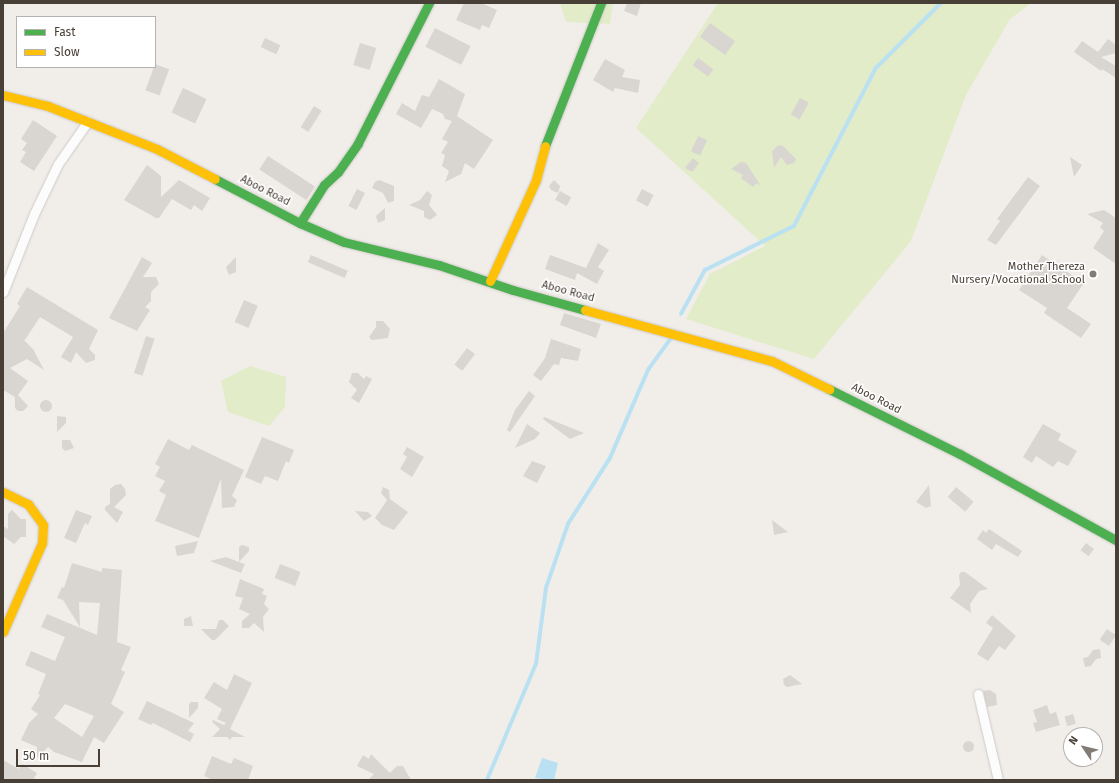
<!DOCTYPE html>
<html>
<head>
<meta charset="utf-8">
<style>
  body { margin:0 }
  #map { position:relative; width:1119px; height:783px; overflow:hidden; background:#f1eeea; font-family:"Fira Sans",sans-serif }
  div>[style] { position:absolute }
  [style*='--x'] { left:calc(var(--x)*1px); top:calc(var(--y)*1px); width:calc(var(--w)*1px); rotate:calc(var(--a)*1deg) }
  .green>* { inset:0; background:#e2ecc9 }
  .water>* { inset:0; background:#b9e1f1 }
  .stream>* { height:3.5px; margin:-1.75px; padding:0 1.75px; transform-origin:1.75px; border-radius:1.75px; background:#b9e1f1 }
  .building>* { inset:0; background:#d9d5d1; transform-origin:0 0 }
  .round { border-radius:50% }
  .roads { filter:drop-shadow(0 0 1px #cecac6) drop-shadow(0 0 1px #cecac6) }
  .street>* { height:9px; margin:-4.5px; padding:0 4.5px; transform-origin:4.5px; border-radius:4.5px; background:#fdfcfc }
  .fast>* { height:9px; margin:-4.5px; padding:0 4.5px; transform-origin:4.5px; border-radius:4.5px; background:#4caf50 }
  .slow>* { height:9px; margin:-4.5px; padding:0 4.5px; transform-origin:4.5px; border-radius:4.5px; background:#ffc107 }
  .dots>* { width:11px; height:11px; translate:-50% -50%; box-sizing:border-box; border:2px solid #fff; border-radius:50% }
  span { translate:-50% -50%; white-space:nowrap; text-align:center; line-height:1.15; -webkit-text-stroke:3px #fff; paint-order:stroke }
  .street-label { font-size:11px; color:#483f36 }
  .poi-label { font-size:11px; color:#483f36 }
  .right { translate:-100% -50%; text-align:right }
  .frame { position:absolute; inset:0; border:4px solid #483f36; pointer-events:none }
  .legend { position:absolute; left:16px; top:16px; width:140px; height:52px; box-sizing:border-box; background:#fff; border:1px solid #b6b2af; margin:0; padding:5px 7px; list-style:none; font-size:12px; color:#483f36 }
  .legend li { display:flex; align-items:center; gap:8px; height:20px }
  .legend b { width:20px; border:1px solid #b6b2af }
  .north { position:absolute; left:1063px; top:727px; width:40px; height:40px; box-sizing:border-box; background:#fff; border:1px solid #b6b2af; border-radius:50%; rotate:305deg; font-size:11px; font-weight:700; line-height:16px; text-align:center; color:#483f36 }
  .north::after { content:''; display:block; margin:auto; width:14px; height:18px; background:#837c75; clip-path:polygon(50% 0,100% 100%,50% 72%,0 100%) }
  .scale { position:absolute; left:16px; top:749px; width:84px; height:18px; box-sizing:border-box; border:2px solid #483f36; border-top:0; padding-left:5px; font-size:12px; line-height:14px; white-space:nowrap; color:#483f36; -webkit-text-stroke:3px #fff; paint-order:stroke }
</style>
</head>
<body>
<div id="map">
  <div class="green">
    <i style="clip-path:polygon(560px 3px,613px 3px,610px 24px,566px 22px)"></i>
    <i style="clip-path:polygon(718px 3px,1031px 3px,1010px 19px,966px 95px,911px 241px,814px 359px,686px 319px,710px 274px,765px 246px,636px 128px)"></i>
    <i style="clip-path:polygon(250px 366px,286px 377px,285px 407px,269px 426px,228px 412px,221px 381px)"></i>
  </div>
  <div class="water">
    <i style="clip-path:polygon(542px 758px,558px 763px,554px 780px,535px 778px)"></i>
  </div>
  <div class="stream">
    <i style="--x:681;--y:314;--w:50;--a:-61.4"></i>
    <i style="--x:705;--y:270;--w:99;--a:-26.3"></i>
    <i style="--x:794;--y:226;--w:178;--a:-62.6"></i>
    <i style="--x:876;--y:68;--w:92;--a:-45"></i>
    <i style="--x:487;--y:780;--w:126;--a:-67.1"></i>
    <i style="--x:536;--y:664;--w:77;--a:-82.5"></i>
    <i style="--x:546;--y:588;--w:68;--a:-71"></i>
    <i style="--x:568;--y:524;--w:78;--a:-57.5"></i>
    <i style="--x:610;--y:458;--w:96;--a:-66.6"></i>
    <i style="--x:648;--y:370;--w:39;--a:-54"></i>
  </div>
  <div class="building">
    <i style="clip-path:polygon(464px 3px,481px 3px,497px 10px,489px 28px,482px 25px,480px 30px,456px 20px)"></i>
    <i style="clip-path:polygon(627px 3px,641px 3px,637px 16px,624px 11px)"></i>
    <i style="left:710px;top:23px;width:31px;height:17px;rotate:36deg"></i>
    <i style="left:435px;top:28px;width:40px;height:21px;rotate:27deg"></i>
    <i style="left:265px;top:38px;width:17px;height:10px;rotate:25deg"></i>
    <i style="clip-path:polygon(1108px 39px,1116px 45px,1116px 53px,1101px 57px,1116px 66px,1116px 78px,1102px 69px,1101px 71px,1074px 52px,1082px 41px,1098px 52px)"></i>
    <i style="left:360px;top:43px;width:17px;height:23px;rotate:17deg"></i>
    <i style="left:698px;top:58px;width:19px;height:9px;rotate:36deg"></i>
    <i style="clip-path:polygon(605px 59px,625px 70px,622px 77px,640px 80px,638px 93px,615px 88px,613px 92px,593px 80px)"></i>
    <i style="left:155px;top:64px;width:15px;height:28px;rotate:20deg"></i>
    <i style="clip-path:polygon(439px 79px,465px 94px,457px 116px,493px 140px,474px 169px,465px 163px,461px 174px,445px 182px,449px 171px,442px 166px,445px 155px,441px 153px,448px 142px,442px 139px,452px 121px,445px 119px,443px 114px,432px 109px,421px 128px,396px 114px,402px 103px,415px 111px,422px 95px,429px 97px)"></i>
    <i style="left:183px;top:88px;width:26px;height:27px;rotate:25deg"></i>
    <i style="left:800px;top:98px;width:10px;height:19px;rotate:29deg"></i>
    <i style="left:314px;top:106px;width:9px;height:25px;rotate:32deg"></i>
    <i style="clip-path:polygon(33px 120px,57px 136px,34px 171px,20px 162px,26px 152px,22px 150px,27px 143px,21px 139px)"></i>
    <i style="left:698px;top:136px;width:10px;height:17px;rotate:24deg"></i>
    <i style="clip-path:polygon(779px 145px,783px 146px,796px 159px,794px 163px,787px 165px,781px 157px,774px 168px,772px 151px)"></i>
    <i style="left:268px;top:156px;width:56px;height:16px;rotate:33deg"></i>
    <i style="clip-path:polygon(1070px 157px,1082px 165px,1074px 177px)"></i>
    <i style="clip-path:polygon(693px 158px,699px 163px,693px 171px,690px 171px,685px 168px)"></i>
    <i style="clip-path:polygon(741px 162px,746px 163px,761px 186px,757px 183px,753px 187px,741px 178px,743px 175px,731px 169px)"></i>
    <i style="clip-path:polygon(147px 165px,161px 176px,161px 197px,179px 180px,210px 198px,202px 211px,194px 205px,191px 210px,172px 199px,159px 218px,156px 218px,124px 200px)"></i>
    <i style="clip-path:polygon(1028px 177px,1040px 186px,996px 245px,987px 240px,1000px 221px,997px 219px)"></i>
    <i style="clip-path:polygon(379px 180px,394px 186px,394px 201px,388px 203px,383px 193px,372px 188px,375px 182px)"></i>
    <i style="clip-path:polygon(554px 180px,560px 186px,558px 193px,551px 190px,549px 186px)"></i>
    <i style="left:357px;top:189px;width:9px;height:19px;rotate:27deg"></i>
    <i style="left:642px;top:189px;width:13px;height:13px;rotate:27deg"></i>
    <i style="clip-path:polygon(427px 191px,432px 195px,429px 205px,437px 215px,430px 220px,424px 217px,424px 211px,409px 205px,420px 200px)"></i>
    <i style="left:560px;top:191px;width:13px;height:10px;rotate:29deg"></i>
    <i style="clip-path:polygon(385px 208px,385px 220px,378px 223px,376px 216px)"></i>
    <i style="clip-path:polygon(1104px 210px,1116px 218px,1116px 264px,1093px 248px,1104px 231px,1100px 227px,1103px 223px,1087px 214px)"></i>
    <i style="clip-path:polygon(598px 243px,609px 250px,598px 267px,604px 271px,597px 284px,577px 273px,575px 280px,545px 269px,550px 255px,586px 268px)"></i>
    <i style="left:311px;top:255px;width:40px;height:8px;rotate:23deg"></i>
    <i style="clip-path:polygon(1042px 255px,1084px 283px,1067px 308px,1091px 324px,1081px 338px,1044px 313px,1047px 308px,1019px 290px)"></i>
    <i style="clip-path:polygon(142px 257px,152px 263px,143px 277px,156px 277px,159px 284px,151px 292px,151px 301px,145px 307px,150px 310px,137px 331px,109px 318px)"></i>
    <i style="clip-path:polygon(236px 257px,236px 272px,229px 275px,226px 267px)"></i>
    <i style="clip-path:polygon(27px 287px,98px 330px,89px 349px,95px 355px,95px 360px,86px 363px,76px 352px,71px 363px,61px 357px,73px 337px,40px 317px,25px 340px,23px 339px,33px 349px,44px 370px,27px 359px,10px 368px,28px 381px,18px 395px,28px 406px,23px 411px,18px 411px,15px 408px,15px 397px,3px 390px,3px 333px,20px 306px,17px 304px)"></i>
    <i style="left:244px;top:300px;width:15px;height:24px;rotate:23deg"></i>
    <i style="clip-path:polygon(564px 313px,601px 324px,596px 338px,560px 325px)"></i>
    <i style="clip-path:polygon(376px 321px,383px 321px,390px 329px,388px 338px,372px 340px,369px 337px,376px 327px)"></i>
    <i style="left:146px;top:336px;width:9px;height:39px;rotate:18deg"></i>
    <i style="clip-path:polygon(551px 339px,581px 349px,578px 361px,561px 358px,559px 365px,554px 364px,541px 381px,533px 375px,545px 358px)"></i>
    <i style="left:467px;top:348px;width:10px;height:21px;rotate:37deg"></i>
    <i style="clip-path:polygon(352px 373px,358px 373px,364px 379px,366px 376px,372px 379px,359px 403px,351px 398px,357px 390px,349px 382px)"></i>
    <i style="clip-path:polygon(529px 391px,535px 396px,510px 432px,507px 430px,515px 410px)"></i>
    <i class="round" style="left:40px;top:400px;width:12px;height:12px"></i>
    <i style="clip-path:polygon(57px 416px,66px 417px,66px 423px,57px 432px)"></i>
    <i style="clip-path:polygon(544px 417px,584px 433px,570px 439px,543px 419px)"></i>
    <i style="clip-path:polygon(527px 424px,540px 433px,535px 439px,515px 448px)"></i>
    <i style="clip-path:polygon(1043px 424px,1061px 434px,1058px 440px,1077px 451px,1068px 466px,1058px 461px,1053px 467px,1036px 456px,1032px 463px,1023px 457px)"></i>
    <i style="clip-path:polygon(262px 437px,294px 450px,289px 463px,286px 461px,278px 481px,265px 476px,261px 484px,245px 477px)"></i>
    <i style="clip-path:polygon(168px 439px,189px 450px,192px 445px,244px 470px,232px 496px,237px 500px,234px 507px,222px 508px,221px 479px,199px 538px,155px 521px,166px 495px,159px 491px,165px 481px,155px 476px,160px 467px,155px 464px)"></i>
    <i style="clip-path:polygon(62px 440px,70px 440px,74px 448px,65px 451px,62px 448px)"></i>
    <i style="clip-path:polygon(407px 447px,424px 457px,412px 477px,400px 469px,407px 457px,403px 454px)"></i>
    <i style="clip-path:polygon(532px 461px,546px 466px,537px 483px,523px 476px)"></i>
    <i style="clip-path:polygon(121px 484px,125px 489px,126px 495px,114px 507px,123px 512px,117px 523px,105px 510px,105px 507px,110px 504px,110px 489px,115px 485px)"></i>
    <i style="clip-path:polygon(929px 485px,931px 506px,926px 508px,916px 502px)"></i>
    <i style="clip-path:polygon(383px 487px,389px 490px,390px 499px,408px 512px,394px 530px,382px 525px,375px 518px,387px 500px,381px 493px)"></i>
    <i style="left:956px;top:487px;width:23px;height:13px;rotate:40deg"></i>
    <i style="clip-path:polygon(12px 510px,21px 519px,26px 519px,26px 537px,21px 537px,14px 544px,3px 536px,3px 526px,8px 529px,8px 514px)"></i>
    <i style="clip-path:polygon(76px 510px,92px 516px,88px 525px,85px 523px,76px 543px,64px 538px)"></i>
    <i style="clip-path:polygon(355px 511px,368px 512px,372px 516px,364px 521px)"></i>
    <i style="clip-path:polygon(772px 520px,788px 532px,774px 535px)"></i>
    <i style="clip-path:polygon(989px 529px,1022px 551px,1018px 557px,996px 544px,992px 550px,977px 539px,983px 530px,986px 533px)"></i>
    <i style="clip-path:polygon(198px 541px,194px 553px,177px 556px,175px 546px)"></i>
    <i style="left:1086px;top:543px;width:10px;height:9px;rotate:37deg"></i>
    <i style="clip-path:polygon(242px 545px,249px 547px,249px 551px,239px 562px,245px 564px,241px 573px,210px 561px,226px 557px,239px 562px,239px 547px)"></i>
    <i style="clip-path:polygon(evenodd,72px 563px,102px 572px,102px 568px,122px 570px,117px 642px,131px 647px,121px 670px,125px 672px,111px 704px,124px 712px,104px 743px,94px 737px,82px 762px,54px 752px,48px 747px,37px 758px,37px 747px,21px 740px,29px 723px,38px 714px,31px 709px,40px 695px,38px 694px,46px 674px,25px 665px,31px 651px,55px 661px,65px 637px,41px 627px,47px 614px,97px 635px,100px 603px,79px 602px,80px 627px,63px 600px,57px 598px,62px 587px,64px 588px,72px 563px,65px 704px,94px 716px,82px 737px,54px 718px,65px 704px)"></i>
    <i style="left:280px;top:564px;width:22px;height:15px;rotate:21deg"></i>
    <i style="clip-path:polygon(961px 572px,965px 572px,988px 589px,979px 591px,970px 604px,971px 613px,950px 598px,960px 585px,959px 575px)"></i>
    <i style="clip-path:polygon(240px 579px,264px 589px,262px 594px,267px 596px,264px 604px,269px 609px,263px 617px,264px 632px,254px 623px,249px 628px,242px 628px,242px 621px,250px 614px,239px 609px,243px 598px,235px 596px)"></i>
    <i style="clip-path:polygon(992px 615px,1016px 636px,1005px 650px,999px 646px,988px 661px,977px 654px,993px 628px,986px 623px)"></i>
    <i style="clip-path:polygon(191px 616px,193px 626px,184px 626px,184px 619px)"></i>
    <i style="clip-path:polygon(219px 620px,223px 620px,229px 626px,215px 640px,212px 640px,201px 629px,216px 629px)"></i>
    <i style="left:1107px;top:629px;width:11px;height:13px;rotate:34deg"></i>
    <i style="clip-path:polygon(1100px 649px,1101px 658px,1096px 659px,1091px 666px,1085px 667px,1083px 658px,1088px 657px,1093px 650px)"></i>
    <i style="clip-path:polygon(234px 674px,252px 683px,230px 729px,245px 737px,232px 737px,230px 740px,227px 737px,212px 737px,220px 729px,212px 722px,213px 720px,224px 725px,226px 723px,217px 719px,222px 709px,204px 698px,214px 682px,227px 690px)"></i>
    <i style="clip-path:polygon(790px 675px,802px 684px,787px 687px,784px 685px,783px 679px)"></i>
    <i style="clip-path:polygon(990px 690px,996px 694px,997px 705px,987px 707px,983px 691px)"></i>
    <i style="clip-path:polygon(147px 701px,194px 723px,188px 731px,194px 734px,190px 742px,153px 723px,151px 725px,138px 719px)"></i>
    <i style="clip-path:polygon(191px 702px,198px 702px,198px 708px,189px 718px,189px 704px)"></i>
    <i style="clip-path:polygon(1047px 705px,1050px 714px,1056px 712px,1060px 725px,1036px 732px,1033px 723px,1037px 722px,1033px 710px)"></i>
    <i style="left:1073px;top:714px;width:10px;height:9px;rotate:73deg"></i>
    <i class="round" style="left:962.5px;top:740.5px;width:11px;height:11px"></i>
    <i style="clip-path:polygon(371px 754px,390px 773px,397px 766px,403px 766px,411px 780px,368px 780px,374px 774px,357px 766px,363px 755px,369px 759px)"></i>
    <i style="clip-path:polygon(212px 756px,231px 764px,234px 758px,253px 766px,248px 780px,213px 780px,204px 776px)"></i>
    <i style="clip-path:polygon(3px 760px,19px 769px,22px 764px,37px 773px,33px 780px,3px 780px)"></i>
  </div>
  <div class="roads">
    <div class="street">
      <i style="--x:3;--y:292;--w:84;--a:-68.3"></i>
      <i style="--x:34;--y:214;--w:55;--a:-64.4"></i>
      <i style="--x:58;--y:164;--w:52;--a:-55.1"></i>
      <i style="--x:978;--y:694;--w:88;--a:76.9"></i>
    </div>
    <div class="fast">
      <i style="--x:545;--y:146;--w:154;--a:-68.6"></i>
      <i style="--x:215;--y:179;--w:96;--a:27.4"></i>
      <i style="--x:300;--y:223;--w:48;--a:23.4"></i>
      <i style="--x:344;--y:242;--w:98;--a:13.6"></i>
      <i style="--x:439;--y:265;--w:78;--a:18.7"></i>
      <i style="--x:513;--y:290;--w:75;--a:15.5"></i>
      <i style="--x:300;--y:223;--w:45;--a:-57.7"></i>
      <i style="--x:324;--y:185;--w:19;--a:-43"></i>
      <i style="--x:338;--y:172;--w:35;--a:-55"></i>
      <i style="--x:358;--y:143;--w:157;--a:-63.1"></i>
      <i style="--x:829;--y:389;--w:146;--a:26.4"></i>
      <i style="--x:960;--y:454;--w:178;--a:28.9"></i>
    </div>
    <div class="slow">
      <i style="--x:3;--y:95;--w:46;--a:13.7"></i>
      <i style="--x:48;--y:106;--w:117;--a:21.5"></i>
      <i style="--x:157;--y:149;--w:65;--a:27.3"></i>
      <i style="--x:490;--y:281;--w:111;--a:-65.5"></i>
      <i style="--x:536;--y:180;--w:35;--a:-75"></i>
      <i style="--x:585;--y:310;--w:194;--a:15.3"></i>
      <i style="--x:772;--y:361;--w:64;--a:26.2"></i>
      <i style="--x:3;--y:492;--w:28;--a:26"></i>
      <i style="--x:28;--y:504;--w:26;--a:54"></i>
      <i style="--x:43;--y:525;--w:18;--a:93"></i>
      <i style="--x:42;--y:543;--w:97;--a:113.7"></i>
    </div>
  </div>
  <div class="dots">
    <i style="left:1093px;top:274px;background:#837c75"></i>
  </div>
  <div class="street-label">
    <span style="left:265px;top:191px;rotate:27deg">Aboo Road</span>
    <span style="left:568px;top:292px;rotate:15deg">Aboo Road</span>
    <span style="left:876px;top:399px;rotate:27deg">Aboo Road</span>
  </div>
  <div class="poi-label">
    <span class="right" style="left:1085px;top:274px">Mother Thereza<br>Nursery/Vocational School</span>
  </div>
  <div class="frame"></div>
  <ul class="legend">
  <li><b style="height:5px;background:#4caf50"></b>Fast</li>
  <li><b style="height:5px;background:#ffc107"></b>Slow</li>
  </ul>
  <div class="north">N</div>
  <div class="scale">50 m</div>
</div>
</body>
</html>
